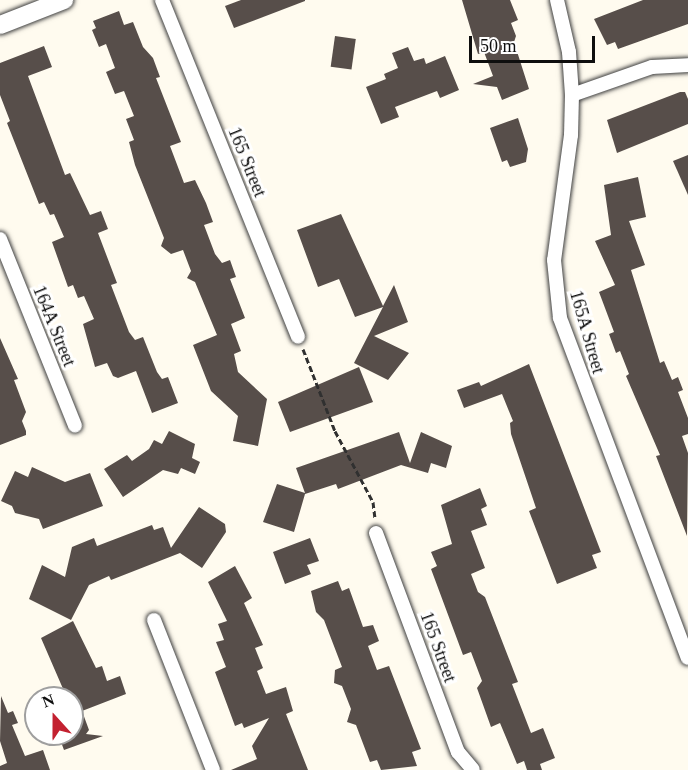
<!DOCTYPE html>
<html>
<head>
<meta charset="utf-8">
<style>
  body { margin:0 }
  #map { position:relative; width:688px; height:770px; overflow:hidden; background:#fffbef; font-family:Georgia,serif }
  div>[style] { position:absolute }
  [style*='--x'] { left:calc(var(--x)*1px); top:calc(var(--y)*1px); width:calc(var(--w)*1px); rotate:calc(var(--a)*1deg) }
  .building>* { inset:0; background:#574e4a; transform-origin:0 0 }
  .path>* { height:3px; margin-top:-1.5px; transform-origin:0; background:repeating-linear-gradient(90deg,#303030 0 6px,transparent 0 9px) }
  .roads { filter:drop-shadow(0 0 2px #414141) drop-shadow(0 0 2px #414141) }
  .minor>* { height:14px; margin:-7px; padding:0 7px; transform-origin:7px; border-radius:7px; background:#fff }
  .tertiary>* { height:18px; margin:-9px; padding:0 9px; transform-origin:9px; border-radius:9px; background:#fff }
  span { translate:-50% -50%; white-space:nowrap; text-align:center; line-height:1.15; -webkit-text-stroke:6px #fff; paint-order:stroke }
  .street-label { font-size:18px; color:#0e0e0e }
  .north { position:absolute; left:24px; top:686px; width:60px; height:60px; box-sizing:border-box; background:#fff; border:2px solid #9f9f9f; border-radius:50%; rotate:339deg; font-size:16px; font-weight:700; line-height:24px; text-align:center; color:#0e0e0e }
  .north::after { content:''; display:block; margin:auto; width:21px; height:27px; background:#c32130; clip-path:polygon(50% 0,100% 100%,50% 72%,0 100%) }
  .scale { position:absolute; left:469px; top:36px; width:126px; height:27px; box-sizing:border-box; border:3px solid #0e0e0e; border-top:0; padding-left:8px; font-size:18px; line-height:21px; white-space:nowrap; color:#0e0e0e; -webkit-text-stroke:4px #fff; paint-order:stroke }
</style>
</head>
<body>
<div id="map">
  <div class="building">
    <i style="clip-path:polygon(241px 0,305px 0,305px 1px,234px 28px,225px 6px)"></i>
    <i style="clip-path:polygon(462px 0,510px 0,518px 20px,511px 23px,516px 36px,514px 42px,529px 89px,502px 100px,497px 87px,473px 84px,493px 76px,484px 52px,478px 54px)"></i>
    <i style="clip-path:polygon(643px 0,688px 0,688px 24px,618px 49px,615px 42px,607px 45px,594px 19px)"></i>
    <i style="clip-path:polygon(119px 11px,124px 25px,133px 22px,143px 47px,153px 58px,160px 77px,156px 78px,181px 142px,170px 146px,184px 183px,195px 180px,206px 203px,213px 222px,204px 225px,215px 254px,222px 263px,230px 260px,236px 277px,230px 279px,245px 318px,231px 324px,241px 351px,234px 354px,238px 372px,267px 399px,258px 446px,233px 441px,238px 416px,211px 391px,193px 345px,217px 335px,195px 282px,187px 278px,191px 271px,183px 250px,171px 254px,161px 246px,164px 238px,135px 165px,129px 142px,134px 140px,126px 119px,134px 116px,124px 91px,115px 94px,106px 72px,115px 68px,106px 44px,99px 47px,92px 30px,96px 28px,93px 21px)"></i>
    <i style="left:335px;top:36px;width:21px;height:31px;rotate:8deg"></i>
    <i style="clip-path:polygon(44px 46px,52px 67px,28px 76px,65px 175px,70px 173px,90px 215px,101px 211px,108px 229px,98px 233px,117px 283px,111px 285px,129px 332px,135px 340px,143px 337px,157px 372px,162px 379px,168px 377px,178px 403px,152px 413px,136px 371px,118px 378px,113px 376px,107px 363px,95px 367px,83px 324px,94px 319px,84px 296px,78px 298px,73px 285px,68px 287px,52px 242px,64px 237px,54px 214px,50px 215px,44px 202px,39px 204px,7px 123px,10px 121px,0 95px,0 63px)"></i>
    <i style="clip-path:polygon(408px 47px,414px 61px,424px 58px,426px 64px,445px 56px,459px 90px,440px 98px,437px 91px,395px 107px,399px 117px,381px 124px,366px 87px,386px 79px,384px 74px,398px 68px,392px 53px)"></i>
    <i style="clip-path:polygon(680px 92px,685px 92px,688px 99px,688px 124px,617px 153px,607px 120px)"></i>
    <i style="clip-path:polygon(518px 118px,528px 149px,526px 162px,510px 167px,507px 160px,502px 162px,490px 128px)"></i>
    <i style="clip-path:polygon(688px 155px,688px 195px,673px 161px)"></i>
    <i style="clip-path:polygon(638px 177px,646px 217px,629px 221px,645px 265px,631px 270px,660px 363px,664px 361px,672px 380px,678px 377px,683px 390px,678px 392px,688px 418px,688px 434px,682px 436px,688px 453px,687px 536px,656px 456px,660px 455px,626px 376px,629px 374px,620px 351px,616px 353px,609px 334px,614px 332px,599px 292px,615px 285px,595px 241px,611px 235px,604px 185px)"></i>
    <i style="clip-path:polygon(341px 214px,383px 306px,394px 285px,408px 322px,374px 336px,409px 353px,388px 380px,354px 363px,383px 307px,355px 317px,339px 279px,318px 287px,297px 230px)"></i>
    <i style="clip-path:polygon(0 338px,18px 379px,14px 380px,26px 412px,22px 421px,26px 431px,26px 435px,0 445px)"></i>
    <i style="clip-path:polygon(529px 364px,601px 552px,592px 555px,597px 568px,557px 584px,529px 511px,536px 508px,511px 434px,510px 423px,513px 421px,502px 394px,464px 408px,457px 390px,479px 382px,481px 386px)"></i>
    <i style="clip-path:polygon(359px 367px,373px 402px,290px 432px,278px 402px)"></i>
    <i style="clip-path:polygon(169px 431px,195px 444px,192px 458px,200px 462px,195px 474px,181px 468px,178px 474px,163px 470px,123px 497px,104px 469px,127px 455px,132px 461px,149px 449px,154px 440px,162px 444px)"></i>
    <i style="clip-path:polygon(399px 432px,410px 463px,421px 432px,452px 446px,446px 468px,431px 463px,428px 473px,401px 465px,338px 489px,336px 484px,305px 494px,294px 532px,263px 522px,277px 484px,305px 493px,296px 468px)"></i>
    <i style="clip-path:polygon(32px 467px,65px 482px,90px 473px,103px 506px,43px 529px,39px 519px,15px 513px,12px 506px,1px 501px,15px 471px,28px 477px)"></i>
    <i style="clip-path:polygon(480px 488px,487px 506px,481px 509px,487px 525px,471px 531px,485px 568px,471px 574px,478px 592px,485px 597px,518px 682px,512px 684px,531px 733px,543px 728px,555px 758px,540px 764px,542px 770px,527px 770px,524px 761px,517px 764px,500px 723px,491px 727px,477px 688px,482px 681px,471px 652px,463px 655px,431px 569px,437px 566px,431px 552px,452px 544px,441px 505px)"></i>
    <i style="clip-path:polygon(199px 507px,225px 524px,226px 532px,202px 568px,180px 553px,111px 580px,109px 576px,89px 585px,71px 620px,29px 599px,42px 565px,65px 577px,72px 547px,94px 538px,97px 546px,152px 525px,154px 530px,163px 527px,171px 548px)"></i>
    <i style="clip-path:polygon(310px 538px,319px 561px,307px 565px,311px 574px,285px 584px,273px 552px)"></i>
    <i style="clip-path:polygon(235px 566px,252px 598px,244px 603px,263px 645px,255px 648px,263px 668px,257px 671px,266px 694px,286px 687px,293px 711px,286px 714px,308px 770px,231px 770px,257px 759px,252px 746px,269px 718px,244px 728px,242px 723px,235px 726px,215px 672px,226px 667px,216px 642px,224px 640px,218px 624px,227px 621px,208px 582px)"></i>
    <i style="clip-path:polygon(338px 581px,342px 591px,349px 588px,363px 627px,373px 625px,379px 641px,368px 646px,377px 670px,389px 666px,421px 749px,412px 752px,417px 766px,381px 770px,377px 760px,370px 762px,356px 725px,347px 722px,351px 709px,342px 686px,334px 683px,335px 670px,342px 667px,324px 620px,316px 612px,311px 591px)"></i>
    <i style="clip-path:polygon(73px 621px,96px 668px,102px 666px,107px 681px,120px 676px,126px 694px,82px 711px,89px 730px,86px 734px,103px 736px,64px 750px,58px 734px,72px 734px,72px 698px,67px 698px,41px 638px)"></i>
    <i style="clip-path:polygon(1px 696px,8px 713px,13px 711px,18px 723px,12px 725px,25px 756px,43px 750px,50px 770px,0 770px,0 766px,7px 763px,0 741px)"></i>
  </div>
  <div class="path">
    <i style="--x:303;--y:349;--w:88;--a:68.7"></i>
    <i style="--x:335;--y:431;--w:81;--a:61.8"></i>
    <i style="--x:373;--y:502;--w:17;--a:83"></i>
  </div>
  <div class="roads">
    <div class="minor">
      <i style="--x:162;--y:0;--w:363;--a:68"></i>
      <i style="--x:557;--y:0;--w:53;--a:77"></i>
      <i style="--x:569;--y:52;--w:43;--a:86"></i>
      <i style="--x:572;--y:95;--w:40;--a:91.4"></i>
      <i style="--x:571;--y:135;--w:126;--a:97.7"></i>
      <i style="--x:554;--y:260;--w:58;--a:84.1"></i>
      <i style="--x:560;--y:318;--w:363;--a:69.4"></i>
      <i style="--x:572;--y:95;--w:85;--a:-19.3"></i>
      <i style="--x:652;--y:67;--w:36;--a:-3"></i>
      <i style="--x:0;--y:239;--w:201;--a:68.1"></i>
      <i style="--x:376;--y:533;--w:234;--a:69.5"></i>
      <i style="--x:458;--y:752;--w:23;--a:50"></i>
      <i style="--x:154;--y:620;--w:161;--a:68.5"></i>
    </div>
    <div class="tertiary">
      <i style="--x:0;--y:25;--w:69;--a:-21.3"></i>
    </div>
  </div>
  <div class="street-label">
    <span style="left:247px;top:162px;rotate:68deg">165 Street</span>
    <span style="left:54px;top:326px;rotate:68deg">164A Street</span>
    <span style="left:587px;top:332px;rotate:74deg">165A Street</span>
    <span style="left:438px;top:647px;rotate:70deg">165 Street</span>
  </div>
  <div class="north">N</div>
  <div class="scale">50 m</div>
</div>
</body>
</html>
